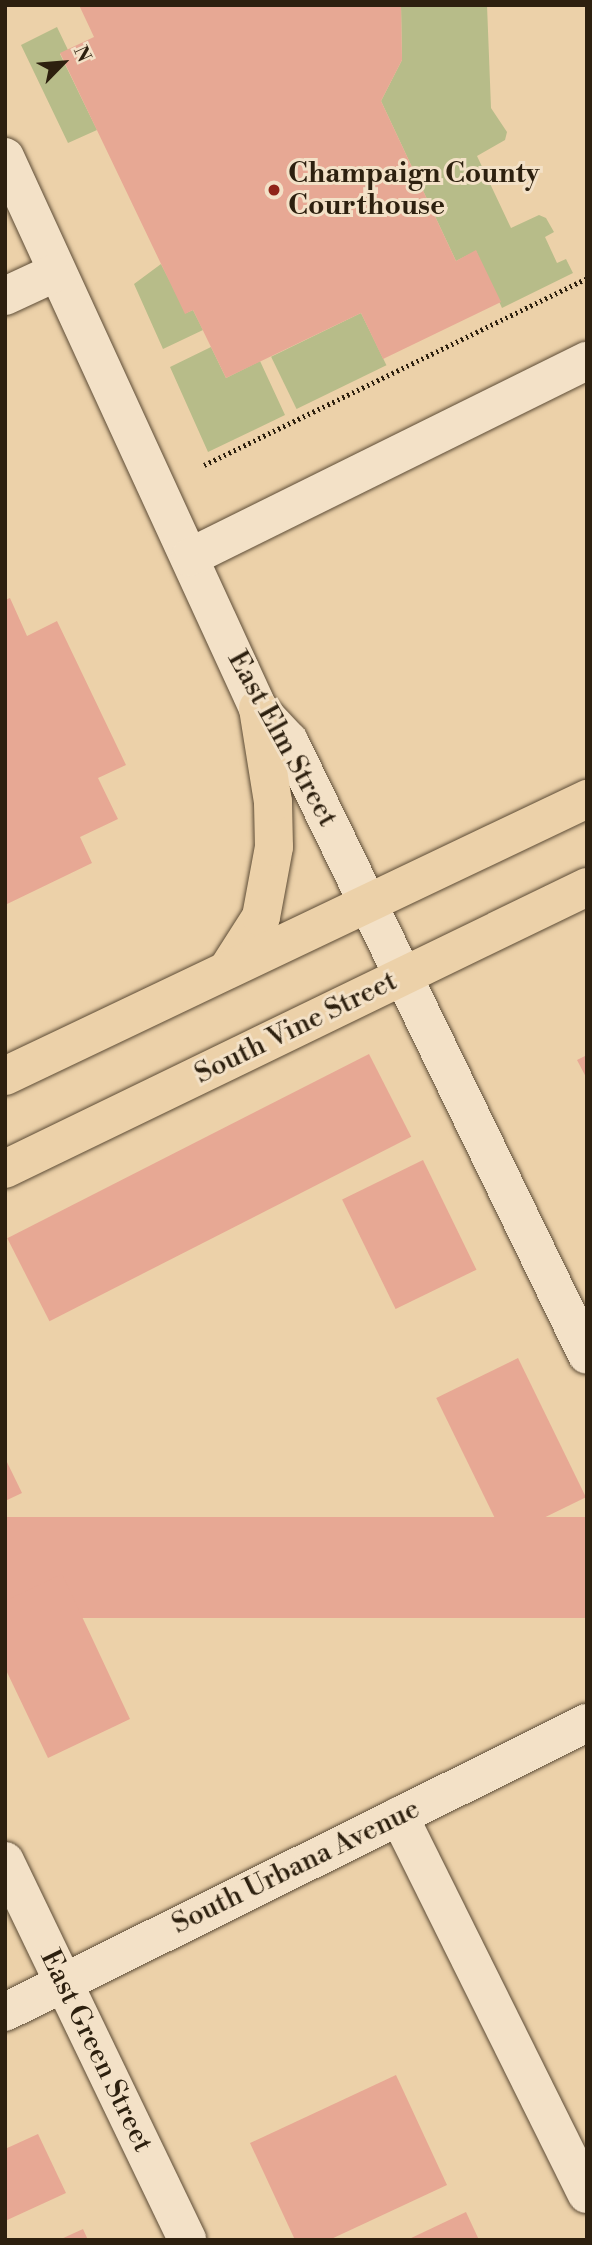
<!DOCTYPE html>
<html>
<head>
<meta charset="utf-8">
<style>
  body { margin:0 }
  #map { position:relative; width:592px; height:2245px; overflow:hidden; background:#ecd1a9; font-family:"Libre Bodoni",serif }
  div>[style] { position:absolute }
  [style*='--x'] { left:calc(var(--x)*1px); top:calc(var(--y)*1px); width:calc(var(--w)*1px); rotate:calc(var(--a)*1deg) }
  .green>* { inset:0; background:#b7bc89; transform-origin:0 0 }
  .building>* { inset:0; background:#e7a894; transform-origin:0 0 }
  .path>* { height:4.5px; margin-top:-2.25px; transform-origin:0; background:repeating-linear-gradient(90deg,#2d200f 0 2px,transparent 0 5.5px) }
  .roads { filter:drop-shadow(0 0 2px #5d4c36) drop-shadow(0 0 2px #5d4c36) }
  .minor>* { height:38px; margin:-19px; padding:0 19px; transform-origin:19px; border-radius:19px; background:#f3e1c7 }
  .major>* { height:38px; margin:-19px; padding:0 19px; transform-origin:19px; border-radius:19px; background:#ecd1a9 }
  .dots>* { width:19px; height:19px; translate:-50% -50%; box-sizing:border-box; border:4px solid #f3e1c7; border-radius:50% }
  span { translate:-50% -50%; white-space:nowrap; text-align:center; line-height:1.15; -webkit-text-stroke:6px #f3e1c7; paint-order:stroke }
  .poi-label { font-size:28px; color:#2d200f; font-weight:700 }
  .left { translate:0 -50%; text-align:left }
  .street-label { font-size:28px; color:#2d200f }
  .frame { position:absolute; inset:0; border:7px solid #2d200f; pointer-events:none }
  .north { position:absolute; left:28px; top:28px; width:70px; height:70px; -webkit-text-stroke:5px #f3e1c7; paint-order:stroke; rotate:65deg; font-size:19px; font-weight:700; line-height:28px; text-align:center; color:#2d200f }
  .north::after { content:''; display:block; margin:auto; width:24px; height:32px; background:#2d200f; clip-path:polygon(50% 0,100% 100%,50% 72%,0 100%) }
</style>
</head>
<body>
<div id="map">
  <div class="green">
    <i style="clip-path:polygon(401px 5px,487px 5px,491px 108px,507px 132px,505px 140px,477px 156px,511px 228px,539px 215px,546px 218px,554px 232px,545px 237px,557px 263px,566px 259px,573px 273px,502px 308px,476px 251px,456px 261px,381px 101px,402px 60px)"></i>
    <i style="clip-path:polygon(57px 27px,68px 50px,60px 54px,97px 130px,68px 143px,21px 45px)"></i>
    <i style="clip-path:polygon(161px 264px,186px 313px,193px 310px,203px 330px,163px 349px,134px 284px)"></i>
    <i style="left:361px;top:313px;width:58px;height:100px;rotate:64deg"></i>
    <i style="clip-path:polygon(211px 347px,226px 378px,260px 361px,285px 415px,208px 452px,170px 367px)"></i>
  </div>
  <div class="building">
    <i style="clip-path:polygon(79px 5px,401px 5px,402px 60px,381px 101px,456px 261px,476px 250px,501px 302px,383px 359px,361px 313px,226px 378px,193px 310px,185px 314px,60px 53px,94px 37px)"></i>
    <i style="clip-path:polygon(10px 598px,27px 636px,57px 621px,126px 765px,98px 778px,118px 819px,80px 837px,92px 863px,5px 905px,5px 600px)"></i>
    <i style="left:369px;top:1054px;width:93px;height:406px;rotate:63deg"></i>
    <i style="clip-path:polygon(587px 1055px,587px 1079px,577px 1060px)"></i>
    <i style="left:423px;top:1160px;width:122px;height:90px;rotate:64deg"></i>
    <i style="left:518px;top:1358px;width:155px;height:91px;rotate:64deg"></i>
    <i style="clip-path:polygon(5px 1458px,22px 1493px,5px 1501px)"></i>
    <i style="left:587px;top:1517px;width:101px;height:583px;rotate:90deg"></i>
    <i style="clip-path:polygon(62px 1574px,130px 1719px,48px 1758px,5px 1668px,5px 1601px)"></i>
    <i style="clip-path:polygon(396px 2075px,447px 2185px,329px 2240px,295px 2240px,250px 2143px)"></i>
    <i style="clip-path:polygon(38px 2134px,66px 2193px,5px 2221px,5px 2149px)"></i>
    <i style="clip-path:polygon(466px 2212px,479px 2240px,407px 2240px)"></i>
    <i style="clip-path:polygon(83px 2229px,88px 2240px,59px 2240px)"></i>
  </div>
  <div class="path">
    <i style="--x:204;--y:465;--w:426;--a:-26"></i>
  </div>
  <div class="roads">
    <div class="minor">
      <i style="--x:5;--y:157;--w:606;--a:65.34"></i>
      <i style="--x:258;--y:708;--w:45;--a:46.8"></i>
      <i style="--x:289;--y:741;--w:682;--a:64.11"></i>
      <i style="--x:5;--y:296;--w:57;--a:-24.8"></i>
      <i style="--x:190;--y:557;--w:443;--a:-26.3"></i>
      <i style="--x:399;--y:1816;--w:422;--a:63.6"></i>
      <i style="--x:5;--y:1861;--w:420;--a:64.3"></i>
      <i style="--x:5;--y:2012;--w:650;--a:-26.41"></i>
    </div>
    <div class="major">
      <i style="--x:229;--y:967;--w:59;--a:-57.4"></i>
      <i style="--x:261;--y:917;--w:71;--a:-79.5"></i>
      <i style="--x:274;--y:847;--w:45;--a:-91.3"></i>
      <i style="--x:273;--y:802;--w:95;--a:-99.1"></i>
      <i style="--x:5;--y:1076;--w:645;--a:-25.45"></i>
      <i style="--x:5;--y:1169;--w:647;--a:-25.85"></i>
    </div>
  </div>
  <div class="dots">
    <i style="left:274px;top:190px;background:#8f2418"></i>
  </div>
  <div class="poi-label">
    <span class="left" style="left:288px;top:190px">Champaign County<br>Courthouse</span>
  </div>
  <div class="street-label">
    <span style="left:282px;top:739px;rotate:61deg">East Elm Street</span>
    <span style="left:296px;top:1028px;rotate:-26deg">South Vine Street</span>
    <span style="left:296px;top:1867px;rotate:-26deg">South Urbana Avenue</span>
    <span style="left:96px;top:2051px;rotate:64deg">East Green Street</span>
  </div>
  <div class="frame"></div>
  <div class="north">N</div>
</div>
</body>
</html>
